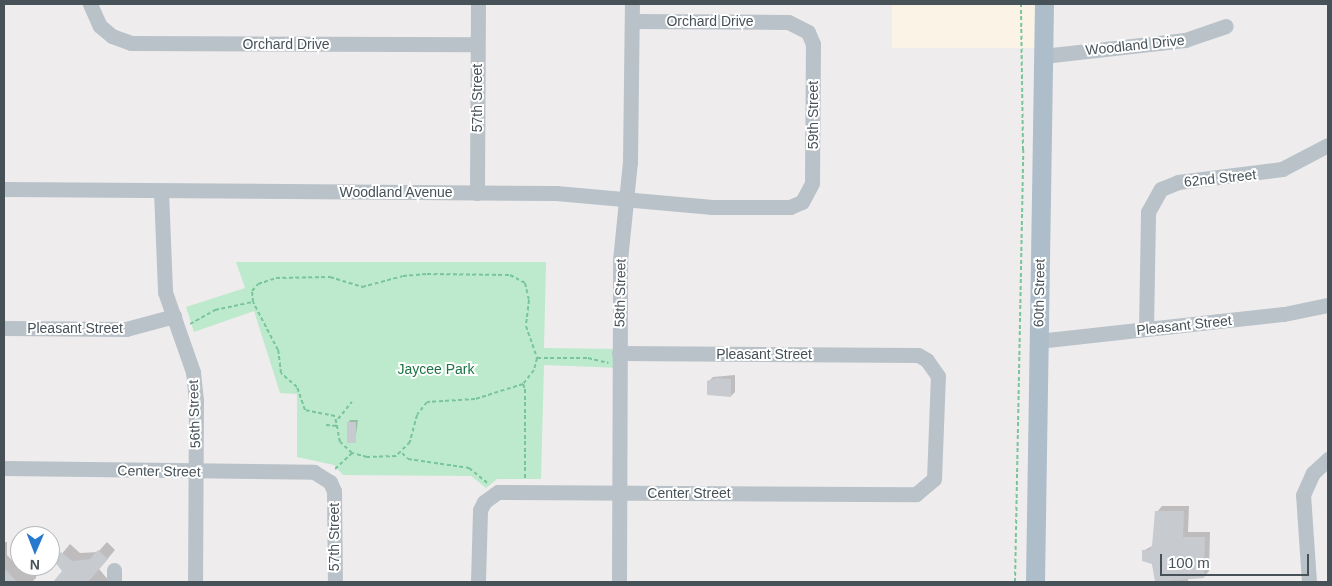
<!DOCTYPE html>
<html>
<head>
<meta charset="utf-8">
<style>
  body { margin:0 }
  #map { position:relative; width:1332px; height:586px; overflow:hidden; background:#efeced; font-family:Helvetica,sans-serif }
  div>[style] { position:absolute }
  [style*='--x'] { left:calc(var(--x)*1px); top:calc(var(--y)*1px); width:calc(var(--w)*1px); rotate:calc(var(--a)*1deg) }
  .commercial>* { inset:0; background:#faf3e6; transform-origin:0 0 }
  .green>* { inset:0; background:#bdeacc }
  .shadow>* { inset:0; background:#0003 }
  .building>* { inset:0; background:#c7cacf; transform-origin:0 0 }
  .path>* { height:2px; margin-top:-1px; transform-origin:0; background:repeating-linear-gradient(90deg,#78c59b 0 4px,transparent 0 6.5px) }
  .minor>* { height:15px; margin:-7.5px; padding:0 7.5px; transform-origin:7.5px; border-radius:7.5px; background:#b9c2c8 }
  .major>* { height:19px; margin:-9.5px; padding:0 9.5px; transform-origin:9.5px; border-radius:9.5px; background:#aebdca }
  span { translate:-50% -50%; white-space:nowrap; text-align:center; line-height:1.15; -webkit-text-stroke:4px #fff; paint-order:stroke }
  .street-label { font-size:14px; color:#465158 }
  .park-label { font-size:14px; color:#1d7344 }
  .frame { position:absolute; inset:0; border:5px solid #465158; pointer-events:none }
  .north { position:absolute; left:10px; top:526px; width:50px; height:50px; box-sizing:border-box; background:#fff; border:1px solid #b5b9bc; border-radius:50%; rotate:181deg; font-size:14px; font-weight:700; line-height:20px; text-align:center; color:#465158 }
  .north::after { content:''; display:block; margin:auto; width:18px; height:22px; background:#2679cf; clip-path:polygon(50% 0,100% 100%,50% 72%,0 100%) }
  .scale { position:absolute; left:1160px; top:554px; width:149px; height:22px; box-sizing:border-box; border:2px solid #465158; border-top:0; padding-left:6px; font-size:15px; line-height:18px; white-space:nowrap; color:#465158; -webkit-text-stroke:4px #fff; paint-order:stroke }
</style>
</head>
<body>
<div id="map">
  <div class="commercial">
    <i style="left:892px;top:4px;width:152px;height:44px"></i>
  </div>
  <div class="green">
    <i style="clip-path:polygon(236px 262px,546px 262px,544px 348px,620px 349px,619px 368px,544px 365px,541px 479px,497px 479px,486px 488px,471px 476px,343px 475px,334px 465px,297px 457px,297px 394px,280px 393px,254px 311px,194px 332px,186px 307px,245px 288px)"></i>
  </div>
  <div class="shadow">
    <i style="clip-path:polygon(735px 375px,735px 392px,731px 396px,709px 381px,713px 377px)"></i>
    <i style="clip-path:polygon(350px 420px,358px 420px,355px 442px,348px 423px)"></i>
    <i style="clip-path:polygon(1162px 506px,1189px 506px,1188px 532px,1210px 532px,1209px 571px,1204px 577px,1188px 576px,1188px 582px,1157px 582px,1151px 560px,1143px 551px,1154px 545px,1157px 512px)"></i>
    <i style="clip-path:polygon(4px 542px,7px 542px,7px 555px,19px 568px,37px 568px,36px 578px,32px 582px,4px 582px)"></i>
    <i style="clip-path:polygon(107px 542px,115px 550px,99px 569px,110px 582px,56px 582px,64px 571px,56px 561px,70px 544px,80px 553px,98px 552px)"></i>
  </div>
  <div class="building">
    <i style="clip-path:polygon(716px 378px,731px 379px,731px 397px,707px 395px,707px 381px)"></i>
    <i style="left:347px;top:422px;width:9px;height:21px"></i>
    <i style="clip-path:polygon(1155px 511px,1184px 511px,1183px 537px,1205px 537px,1204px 578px,1155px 582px,1152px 564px,1142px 561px,1142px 550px,1149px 550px,1152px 546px)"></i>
    <i style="clip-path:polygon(98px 550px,108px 559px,88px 582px,53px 582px,62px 571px,54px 561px,61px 552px,72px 561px,90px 559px)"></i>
    <i style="clip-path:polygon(4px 568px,17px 582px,4px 582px)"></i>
  </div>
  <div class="path">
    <i style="--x:427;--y:274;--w:83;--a:0.7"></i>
    <i style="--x:510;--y:275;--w:17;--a:28"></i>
    <i style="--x:525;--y:283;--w:17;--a:77"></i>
    <i style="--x:529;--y:300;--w:26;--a:97"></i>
    <i style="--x:526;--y:326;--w:34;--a:71"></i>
    <i style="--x:537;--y:358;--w:12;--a:104"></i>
    <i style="--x:534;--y:370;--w:18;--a:128"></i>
    <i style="--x:523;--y:384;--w:50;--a:162.6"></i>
    <i style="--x:475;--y:399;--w:48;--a:176.4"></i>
    <i style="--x:427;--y:402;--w:16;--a:128"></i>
    <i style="--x:417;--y:415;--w:28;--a:105"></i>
    <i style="--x:410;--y:442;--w:20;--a:135"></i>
    <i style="--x:396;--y:456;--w:29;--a:178"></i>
    <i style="--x:367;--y:457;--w:16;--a:-165"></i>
    <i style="--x:352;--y:453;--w:16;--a:-137"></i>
    <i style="--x:340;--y:442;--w:26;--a:-101"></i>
    <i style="--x:335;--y:416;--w:31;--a:-169"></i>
    <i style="--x:305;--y:410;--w:24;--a:-109"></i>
    <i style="--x:297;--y:387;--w:21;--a:-139"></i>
    <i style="--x:281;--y:373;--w:23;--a:-97"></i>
    <i style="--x:278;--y:350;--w:54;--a:-117.5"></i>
    <i style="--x:253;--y:302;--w:11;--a:-95"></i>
    <i style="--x:252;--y:291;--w:9;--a:-49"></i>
    <i style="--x:258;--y:284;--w:19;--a:-18"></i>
    <i style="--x:276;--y:278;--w:54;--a:-1.1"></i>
    <i style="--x:330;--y:277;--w:34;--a:17"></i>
    <i style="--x:362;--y:287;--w:42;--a:-15"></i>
    <i style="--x:403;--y:276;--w:24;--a:-5"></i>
    <i style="--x:190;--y:324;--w:29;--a:-29"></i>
    <i style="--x:215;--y:310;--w:39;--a:-12"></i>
    <i style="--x:537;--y:358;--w:51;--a:0"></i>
    <i style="--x:588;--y:358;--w:21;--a:14"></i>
    <i style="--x:523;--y:384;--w:5;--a:68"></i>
    <i style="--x:525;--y:389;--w:91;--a:90"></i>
    <i style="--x:338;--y:419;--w:22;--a:-51"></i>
    <i style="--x:326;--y:425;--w:12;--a:5"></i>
    <i style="--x:402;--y:453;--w:8;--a:45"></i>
    <i style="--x:408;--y:459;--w:62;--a:8.4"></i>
    <i style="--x:469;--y:468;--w:26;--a:39"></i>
    <i style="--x:335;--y:469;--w:23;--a:-43"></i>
    <i style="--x:1015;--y:582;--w:432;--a:-88.9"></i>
    <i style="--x:1023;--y:150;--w:146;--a:-90.8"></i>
  </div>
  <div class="minor">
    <i style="--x:90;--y:4;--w:24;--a:66"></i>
    <i style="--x:100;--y:26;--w:16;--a:40"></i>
    <i style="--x:112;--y:36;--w:20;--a:20"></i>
    <i style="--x:131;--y:43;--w:346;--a:0.2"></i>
    <i style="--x:1043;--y:56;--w:143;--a:-6.4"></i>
    <i style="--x:1185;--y:40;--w:43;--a:-18.9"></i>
    <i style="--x:4;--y:189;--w:552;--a:0.42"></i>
    <i style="--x:556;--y:193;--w:157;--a:5.1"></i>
    <i style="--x:712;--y:207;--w:78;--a:0"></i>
    <i style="--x:790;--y:207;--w:13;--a:-23"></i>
    <i style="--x:802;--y:202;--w:21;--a:-62"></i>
    <i style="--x:812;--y:183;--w:139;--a:-89.6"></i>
    <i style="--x:813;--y:44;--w:13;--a:-113"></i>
    <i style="--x:808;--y:32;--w:22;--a:-153"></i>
    <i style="--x:788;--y:22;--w:156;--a:-179.6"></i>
    <i style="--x:161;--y:191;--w:101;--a:87.7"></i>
    <i style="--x:165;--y:292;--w:85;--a:70.7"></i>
    <i style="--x:193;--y:372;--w:28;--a:84"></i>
    <i style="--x:196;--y:400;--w:182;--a:90.3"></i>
    <i style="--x:477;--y:193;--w:189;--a:-89.7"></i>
    <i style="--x:4;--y:328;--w:122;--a:0.5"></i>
    <i style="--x:126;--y:329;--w:50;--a:-15.2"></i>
    <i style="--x:1146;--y:329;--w:117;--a:-89"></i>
    <i style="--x:1148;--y:212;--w:26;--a:-61"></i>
    <i style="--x:1161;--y:189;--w:18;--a:-22"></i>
    <i style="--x:1178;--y:182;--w:105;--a:-7.1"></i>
    <i style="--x:1282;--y:169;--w:52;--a:-27.6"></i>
    <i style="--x:1038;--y:341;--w:247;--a:-6.3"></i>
    <i style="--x:1284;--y:314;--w:45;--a:-11.6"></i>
    <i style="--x:4;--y:468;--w:310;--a:0.7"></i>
    <i style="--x:314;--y:472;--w:19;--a:32"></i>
    <i style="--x:330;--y:482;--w:10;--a:66"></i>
    <i style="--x:334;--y:491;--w:91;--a:89.4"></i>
    <i style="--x:114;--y:582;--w:12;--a:-90"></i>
    <i style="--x:478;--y:582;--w:72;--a:-88.4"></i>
    <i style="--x:480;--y:510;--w:9;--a:-63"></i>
    <i style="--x:484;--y:502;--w:17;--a:-36"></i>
    <i style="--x:498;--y:492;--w:418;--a:0.3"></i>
    <i style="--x:916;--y:494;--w:23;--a:-40"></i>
    <i style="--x:934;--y:479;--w:103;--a:-87.8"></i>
    <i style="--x:938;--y:376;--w:19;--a:-125"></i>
    <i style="--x:927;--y:360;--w:10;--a:-151"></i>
    <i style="--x:918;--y:355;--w:299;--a:-179.6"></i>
    <i style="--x:619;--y:582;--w:322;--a:-89.8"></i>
    <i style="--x:620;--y:260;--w:99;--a:-84.2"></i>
    <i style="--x:630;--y:162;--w:158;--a:-89.3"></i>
    <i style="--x:1309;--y:582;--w:87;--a:-93.9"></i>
    <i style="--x:1303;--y:495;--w:24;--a:-66"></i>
    <i style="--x:1313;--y:473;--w:21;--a:-43"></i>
  </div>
  <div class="major">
    <i style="--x:1035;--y:582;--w:578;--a:-89.11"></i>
  </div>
  <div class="street-label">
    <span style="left:710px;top:21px">Orchard Drive</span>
    <span style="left:286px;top:44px">Orchard Drive</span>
    <span style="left:1135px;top:45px;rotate:-6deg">Woodland Drive</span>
    <span style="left:477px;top:98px;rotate:-90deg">57th Street</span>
    <span style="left:813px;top:115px;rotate:-90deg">59th Street</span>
    <span style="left:1220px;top:178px;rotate:-6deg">62nd Street</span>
    <span style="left:396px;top:192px">Woodland Avenue</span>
    <span style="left:620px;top:293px;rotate:-89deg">58th Street</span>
    <span style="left:1039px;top:293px;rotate:-89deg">60th Street</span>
    <span style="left:1184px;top:325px;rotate:-6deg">Pleasant Street</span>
    <span style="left:75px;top:328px">Pleasant Street</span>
    <span style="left:764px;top:354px">Pleasant Street</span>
    <span style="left:194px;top:414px;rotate:-92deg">56th Street</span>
    <span style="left:159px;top:471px;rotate:1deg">Center Street</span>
    <span style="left:689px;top:493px">Center Street</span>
    <span style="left:334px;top:537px;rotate:-90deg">57th Street</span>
  </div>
  <div class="park-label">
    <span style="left:436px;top:369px">Jaycee Park</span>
  </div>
  <div class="frame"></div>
  <div class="north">N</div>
  <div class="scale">100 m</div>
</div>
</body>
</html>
